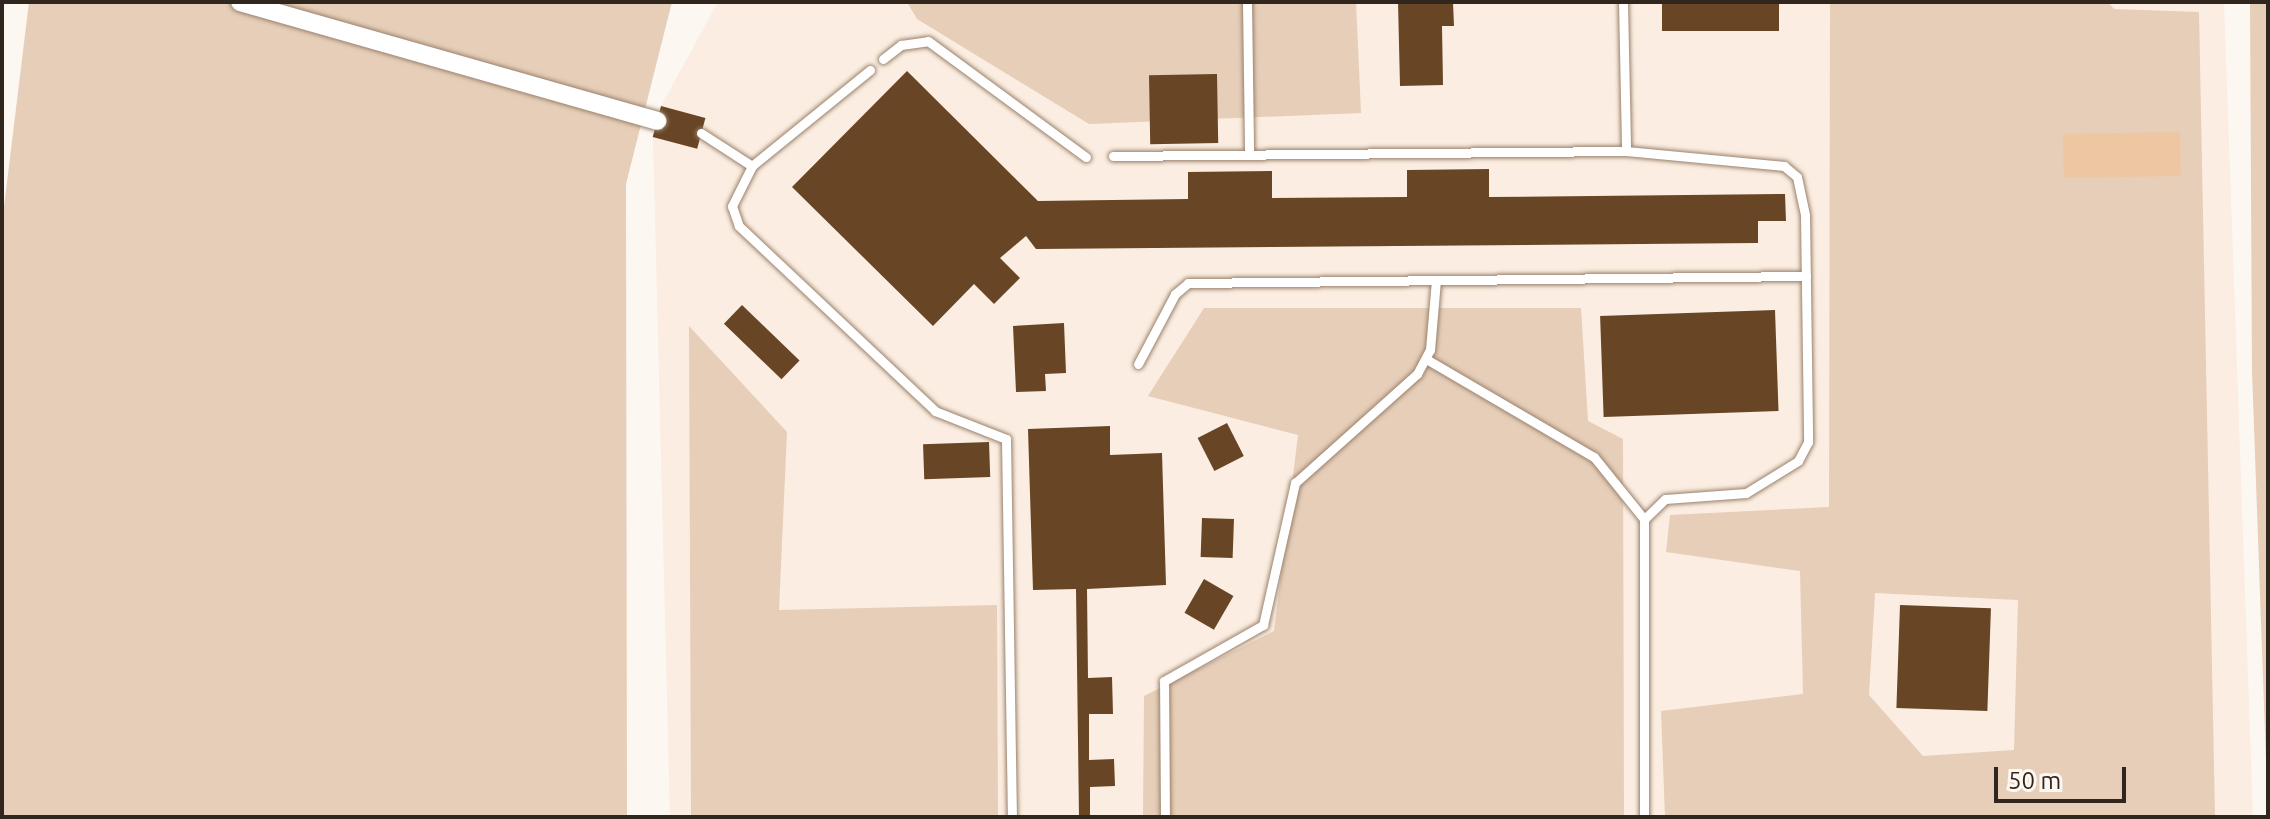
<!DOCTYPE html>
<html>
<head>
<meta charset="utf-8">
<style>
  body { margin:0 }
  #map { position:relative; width:2270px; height:819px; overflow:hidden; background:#fdf7f2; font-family:Ubuntu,sans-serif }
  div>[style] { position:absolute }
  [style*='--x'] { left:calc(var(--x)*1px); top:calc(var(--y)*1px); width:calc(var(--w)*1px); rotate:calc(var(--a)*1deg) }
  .built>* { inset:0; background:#fbede1 }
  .green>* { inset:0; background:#e6ceb9 }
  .water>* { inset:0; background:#efc6a2; transform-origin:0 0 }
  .building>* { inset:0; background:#674525; transform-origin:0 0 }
  .roads { filter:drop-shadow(0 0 2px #9a816b) drop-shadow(0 0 2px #9a816b) }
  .service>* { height:9px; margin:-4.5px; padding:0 4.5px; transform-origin:4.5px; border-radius:4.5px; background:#fff }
  .minor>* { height:18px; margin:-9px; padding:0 9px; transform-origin:9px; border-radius:9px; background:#fff }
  span { translate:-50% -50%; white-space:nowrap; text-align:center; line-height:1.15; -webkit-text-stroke:8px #fdf7f2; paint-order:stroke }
  .frame { position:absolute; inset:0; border:4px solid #31261d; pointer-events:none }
  .scale { position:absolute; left:1994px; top:767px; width:132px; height:36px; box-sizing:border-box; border:4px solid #31261d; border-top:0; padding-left:10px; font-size:24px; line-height:28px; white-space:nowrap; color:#31261d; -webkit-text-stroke:6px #fdf7f2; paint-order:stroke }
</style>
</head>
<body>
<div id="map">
  <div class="built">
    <i style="clip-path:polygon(718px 2px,2224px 2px,2253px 817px,670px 817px,653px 137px,661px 106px)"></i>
  </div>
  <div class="green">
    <i style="clip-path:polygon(29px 2px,672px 2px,626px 184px,627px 817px,2px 817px,2px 223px)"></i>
    <i style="clip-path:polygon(907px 2px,1356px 2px,1361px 113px,1089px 124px,917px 19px)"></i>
    <i style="clip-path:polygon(evenodd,1830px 2px,2108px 2px,2114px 9px,2199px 12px,2215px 817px,1665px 817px,1661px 711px,1803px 694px,1800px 571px,1666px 552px,1670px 515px,1829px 507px,1830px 2px,1875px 593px,2018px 600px,2014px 750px,1923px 756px,1869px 695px,1875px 593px)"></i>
    <i style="clip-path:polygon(2250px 2px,2268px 2px,2268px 817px,2252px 371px)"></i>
    <i style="clip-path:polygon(1204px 308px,1581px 308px,1588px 421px,1623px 439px,1624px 817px,1143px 817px,1144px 696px,1274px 631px,1298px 435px,1148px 396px)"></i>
    <i style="clip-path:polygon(689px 326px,787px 432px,779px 610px,997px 605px,998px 817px,691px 817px)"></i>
  </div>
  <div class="water">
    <i style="left:2180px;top:132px;width:44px;height:117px;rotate:89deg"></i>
  </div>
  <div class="building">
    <i style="clip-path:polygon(1398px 2px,1453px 2px,1454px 26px,1442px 26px,1443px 85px,1400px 86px)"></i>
    <i style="left:1662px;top:2px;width:117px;height:29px"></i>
    <i style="clip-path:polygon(907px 71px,1038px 201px,1188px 199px,1188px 172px,1272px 171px,1272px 198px,1407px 197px,1407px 170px,1489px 169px,1489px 197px,1785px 194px,1786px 221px,1758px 221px,1758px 243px,1036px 249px,1026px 236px,1000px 258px,1020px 278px,994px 304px,974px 284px,933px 326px,792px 187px)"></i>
    <i style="left:1217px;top:74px;width:69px;height:68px;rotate:89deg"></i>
    <i style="left:661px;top:106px;width:46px;height:32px;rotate:15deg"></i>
    <i style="left:742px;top:305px;width:80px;height:26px;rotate:44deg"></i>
    <i style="left:1775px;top:310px;width:101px;height:175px;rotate:88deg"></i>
    <i style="clip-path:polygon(1064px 323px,1066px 373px,1045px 374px,1046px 391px,1016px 392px,1013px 326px)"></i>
    <i style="left:1227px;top:423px;width:37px;height:33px;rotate:63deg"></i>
    <i style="clip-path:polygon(1110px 426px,1110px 455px,1162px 453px,1166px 585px,1087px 589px,1088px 678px,1112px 677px,1113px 714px,1089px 714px,1089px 760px,1114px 759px,1115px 786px,1090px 787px,1090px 817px,1079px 817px,1076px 589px,1033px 590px,1028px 429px)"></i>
    <i style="left:989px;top:442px;width:35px;height:66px;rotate:88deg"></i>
    <i style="left:1202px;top:518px;width:32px;height:39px;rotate:2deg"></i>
    <i style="left:1204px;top:579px;width:34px;height:39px;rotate:30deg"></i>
    <i style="left:1900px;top:605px;width:91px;height:103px;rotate:2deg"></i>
  </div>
  <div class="roads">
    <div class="service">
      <i style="--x:1247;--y:2;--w:152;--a:89.2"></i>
      <i style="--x:1623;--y:2;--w:149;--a:88.8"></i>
      <i style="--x:1626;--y:151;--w:159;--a:5.4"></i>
      <i style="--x:1784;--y:166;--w:17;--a:40"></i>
      <i style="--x:1797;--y:177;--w:39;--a:78"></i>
      <i style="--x:1805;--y:215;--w:227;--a:89.2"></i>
      <i style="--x:1808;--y:442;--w:21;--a:118"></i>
      <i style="--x:1798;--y:461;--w:61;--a:148.4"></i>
      <i style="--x:1746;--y:493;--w:81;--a:175.8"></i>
      <i style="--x:1665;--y:499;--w:29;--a:136"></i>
      <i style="--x:883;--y:59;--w:23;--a:-38"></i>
      <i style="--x:901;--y:45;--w:27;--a:-8"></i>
      <i style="--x:928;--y:41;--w:196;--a:36.3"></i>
      <i style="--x:870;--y:70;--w:152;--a:140.9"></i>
      <i style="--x:752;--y:166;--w:45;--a:116.6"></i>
      <i style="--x:732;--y:206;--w:21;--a:71"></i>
      <i style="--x:739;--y:226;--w:270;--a:43.3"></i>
      <i style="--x:935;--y:411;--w:76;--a:21.5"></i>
      <i style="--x:1006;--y:439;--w:378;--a:89.1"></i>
      <i style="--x:701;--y:133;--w:61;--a:32.9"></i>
      <i style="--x:1113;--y:156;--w:513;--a:-0.56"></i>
      <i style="--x:1426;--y:359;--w:194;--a:30.3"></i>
      <i style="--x:1594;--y:457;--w:80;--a:51.1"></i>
      <i style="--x:1644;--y:519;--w:298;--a:90"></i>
      <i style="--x:1138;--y:364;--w:79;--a:-62.1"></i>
      <i style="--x:1175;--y:294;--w:17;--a:-40"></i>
      <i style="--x:1188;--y:283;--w:618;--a:-0.65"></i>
      <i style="--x:1165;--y:817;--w:136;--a:-90.4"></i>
      <i style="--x:1164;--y:681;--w:114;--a:-29.5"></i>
      <i style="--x:1263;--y:625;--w:146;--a:-77.3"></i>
      <i style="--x:1295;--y:483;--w:164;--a:-41.8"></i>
      <i style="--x:1417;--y:374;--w:27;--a:-62"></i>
      <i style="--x:1430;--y:350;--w:70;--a:-85.1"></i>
    </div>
    <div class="minor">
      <i style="--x:240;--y:2;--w:434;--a:15.9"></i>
    </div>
  </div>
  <div class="frame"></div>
  <div class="scale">50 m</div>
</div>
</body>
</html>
